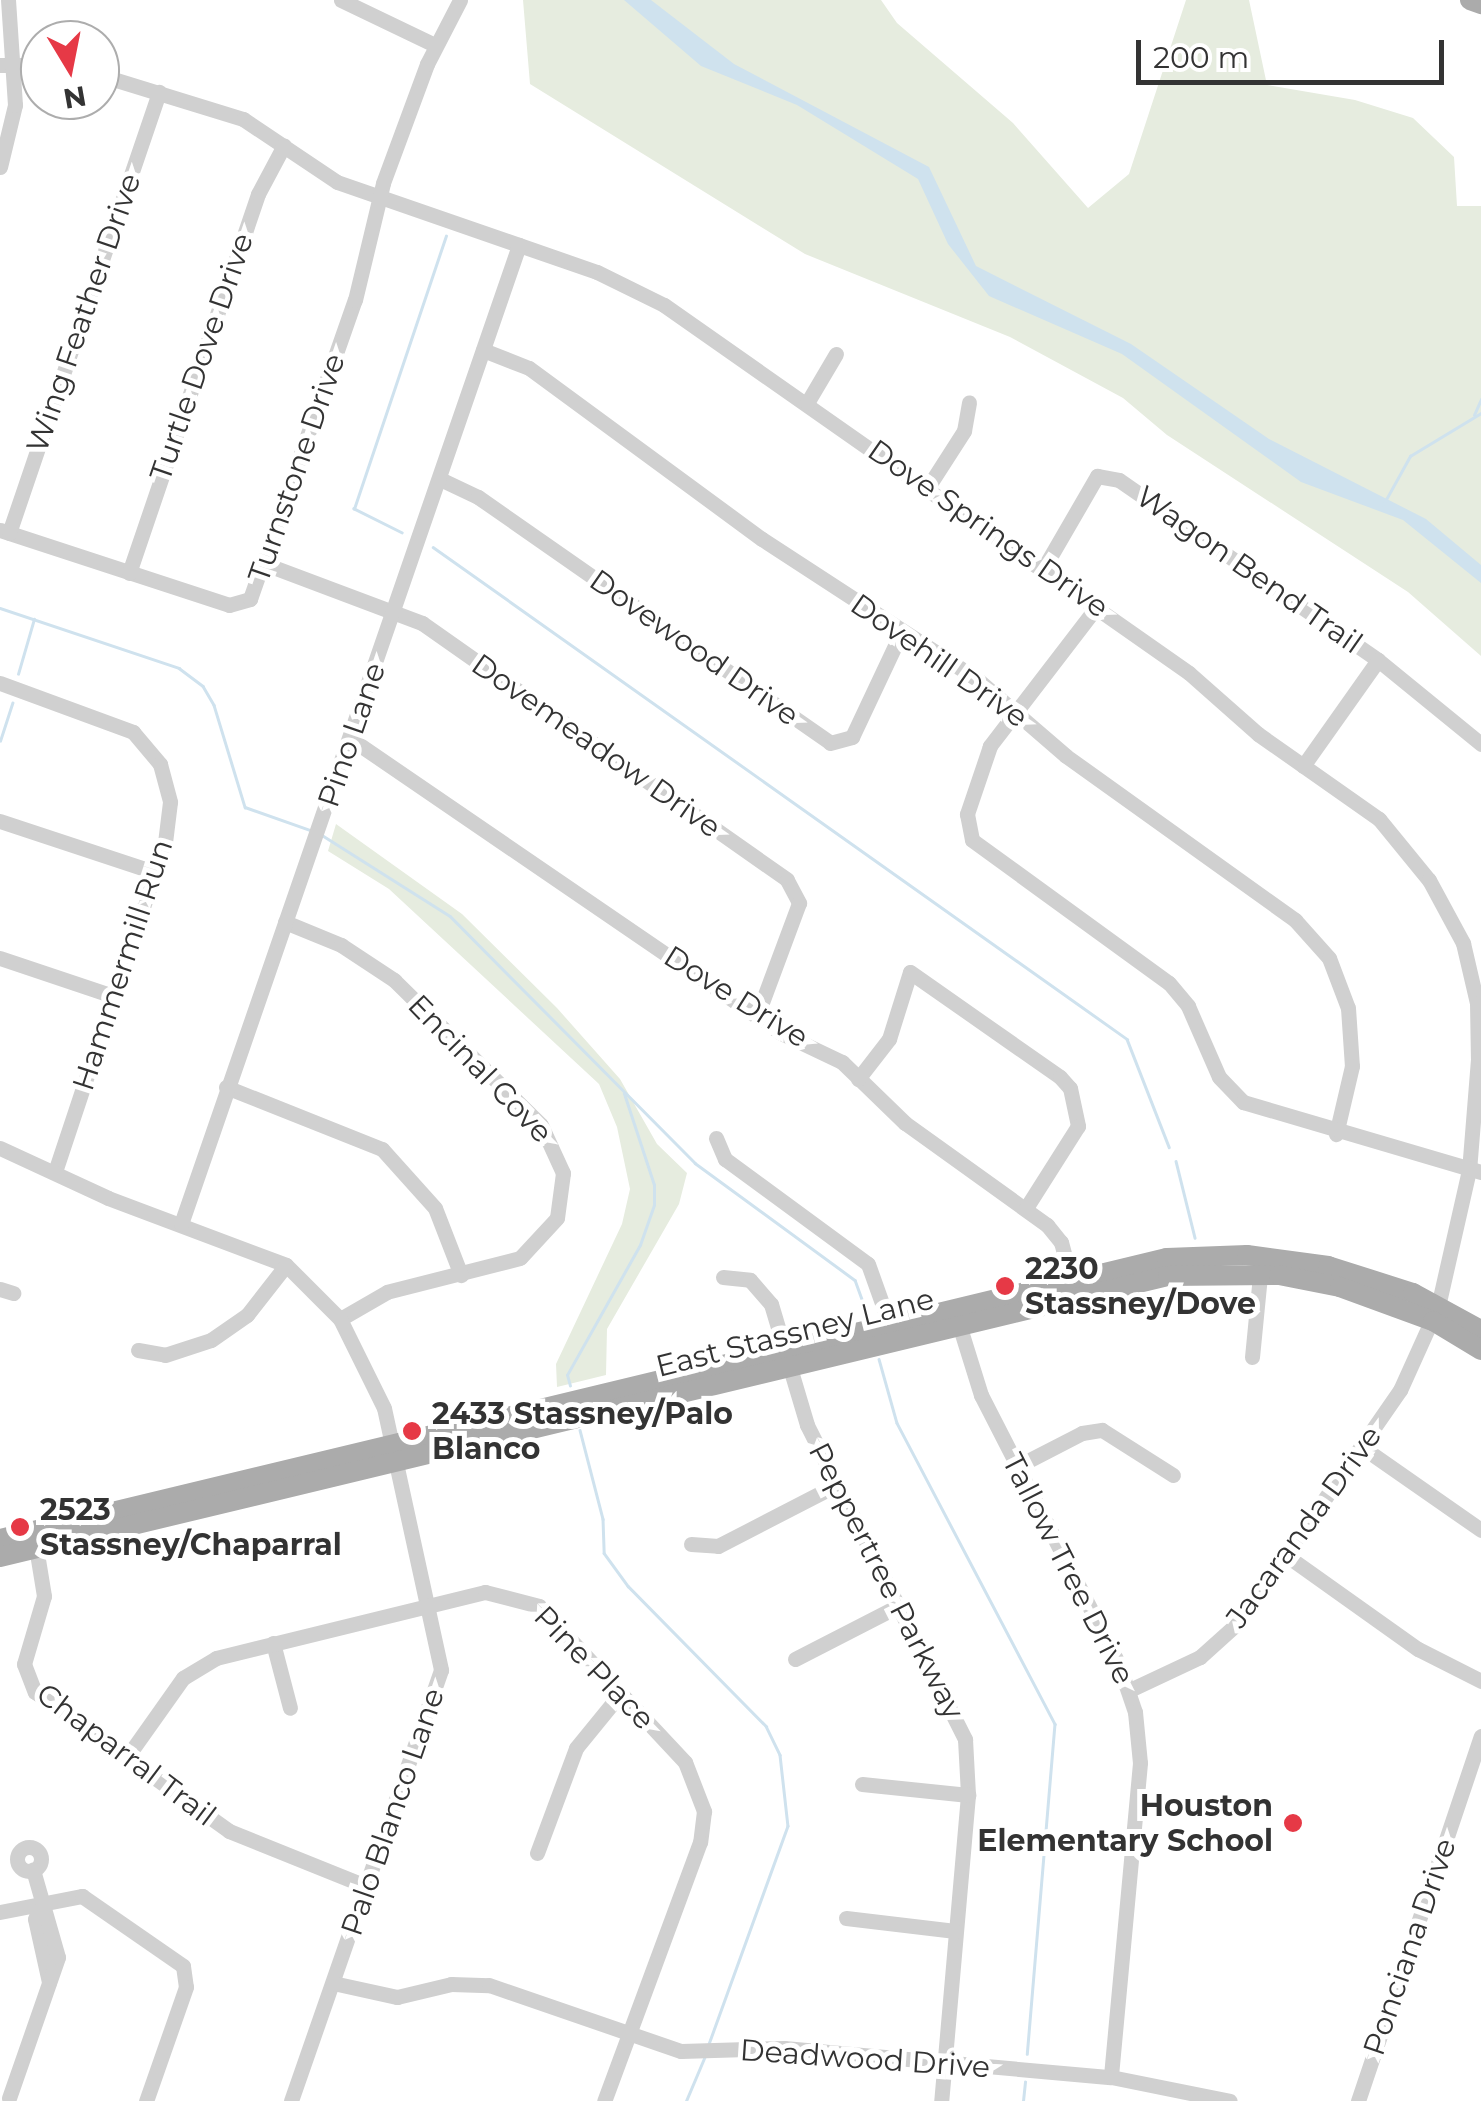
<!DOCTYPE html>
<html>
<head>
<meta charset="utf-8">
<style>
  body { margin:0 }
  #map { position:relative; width:1481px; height:2101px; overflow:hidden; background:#fff; font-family:Montserrat,sans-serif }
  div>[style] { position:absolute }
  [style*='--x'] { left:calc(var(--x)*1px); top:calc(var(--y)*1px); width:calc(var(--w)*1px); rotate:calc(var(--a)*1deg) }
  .green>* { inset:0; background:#e6ecdf }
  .water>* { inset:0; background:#cfe2ee }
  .stream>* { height:2.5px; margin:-1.25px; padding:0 1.25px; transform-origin:1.25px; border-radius:1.25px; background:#cfe2ee }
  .minor>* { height:15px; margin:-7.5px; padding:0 7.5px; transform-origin:7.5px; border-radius:7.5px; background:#d0d0d0 }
  .minor>.ring { margin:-7.5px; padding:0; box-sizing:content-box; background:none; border:15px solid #d0d0d0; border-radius:50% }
  .major>* { height:20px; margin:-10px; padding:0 10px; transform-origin:10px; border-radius:10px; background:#ababab }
  .dots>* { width:28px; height:28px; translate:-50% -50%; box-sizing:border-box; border:5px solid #fff; border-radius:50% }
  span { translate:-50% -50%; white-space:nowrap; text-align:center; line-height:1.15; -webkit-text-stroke:10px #fff; paint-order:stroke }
  .street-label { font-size:30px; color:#333 }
  .poi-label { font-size:30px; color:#333; font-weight:700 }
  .left { translate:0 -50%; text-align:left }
  .right { translate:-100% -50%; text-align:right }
  .north { position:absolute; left:20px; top:20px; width:100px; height:100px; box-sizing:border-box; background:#fff; border:2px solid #adadad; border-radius:50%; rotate:170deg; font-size:28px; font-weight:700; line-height:40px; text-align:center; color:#333 }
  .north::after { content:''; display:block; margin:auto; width:35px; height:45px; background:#e63946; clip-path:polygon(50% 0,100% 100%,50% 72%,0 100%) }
  .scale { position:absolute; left:1136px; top:40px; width:308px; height:45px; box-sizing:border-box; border:5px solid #333; border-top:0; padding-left:12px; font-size:30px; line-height:35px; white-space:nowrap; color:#333; -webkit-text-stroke:8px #fff; paint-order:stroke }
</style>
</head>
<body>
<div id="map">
  <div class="green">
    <i style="clip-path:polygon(523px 0,881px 0,897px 23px,1013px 123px,1088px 208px,1129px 174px,1186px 0,1249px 0,1267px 85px,1355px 100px,1413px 118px,1454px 157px,1457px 206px,1481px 206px,1481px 656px,1408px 592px,1167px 435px,1123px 398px,1010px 337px,805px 254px,530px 84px)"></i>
    <i style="clip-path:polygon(336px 824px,462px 914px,557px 1008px,620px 1079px,657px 1144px,687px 1173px,679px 1204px,607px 1329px,606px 1375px,557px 1387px,556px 1364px,622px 1224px,630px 1189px,617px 1127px,599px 1084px,389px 889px,328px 851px)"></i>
  </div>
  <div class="water">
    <i style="clip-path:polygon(624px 0,651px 0,734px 64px,929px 167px,976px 266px,1131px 344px,1269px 439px,1426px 519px,1481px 565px,1481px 583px,1403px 520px,1301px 482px,1122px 354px,989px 296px,948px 244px,918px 179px,797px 105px,701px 66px)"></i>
  </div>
  <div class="stream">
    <i style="--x:1474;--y:415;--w:17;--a:-66"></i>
    <i style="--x:1383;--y:505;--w:56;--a:-61.1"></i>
    <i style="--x:1410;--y:456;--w:83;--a:-31.2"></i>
    <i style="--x:402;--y:533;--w:54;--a:-153.4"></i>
    <i style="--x:354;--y:509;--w:288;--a:-71.4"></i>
    <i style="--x:433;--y:547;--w:851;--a:35.33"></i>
    <i style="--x:1127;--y:1039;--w:116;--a:68.7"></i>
    <i style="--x:0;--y:608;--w:189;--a:18.5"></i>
    <i style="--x:179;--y:668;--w:30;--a:37"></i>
    <i style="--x:203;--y:686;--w:22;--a:60"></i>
    <i style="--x:214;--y:705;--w:107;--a:73.1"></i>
    <i style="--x:245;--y:807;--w:69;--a:19.5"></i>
    <i style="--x:18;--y:674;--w:57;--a:-73.8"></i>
    <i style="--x:0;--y:741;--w:40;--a:-72"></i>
    <i style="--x:322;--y:835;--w:151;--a:32.3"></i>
    <i style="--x:450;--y:916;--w:348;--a:45.2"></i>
    <i style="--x:695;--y:1163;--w:198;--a:36.2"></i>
    <i style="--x:855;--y:1280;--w:35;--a:70"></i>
    <i style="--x:1176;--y:1161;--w:79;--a:76.1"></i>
    <i style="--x:879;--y:1359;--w:66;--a:74.3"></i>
    <i style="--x:897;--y:1423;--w:340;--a:62.3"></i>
    <i style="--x:1055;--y:1724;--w:331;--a:94.8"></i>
    <i style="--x:570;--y:1386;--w:11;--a:-105"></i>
    <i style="--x:567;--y:1375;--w:149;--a:-60.7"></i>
    <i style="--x:640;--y:1245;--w:42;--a:-70.7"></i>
    <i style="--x:654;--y:1205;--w:20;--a:-90"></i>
    <i style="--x:654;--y:1185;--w:96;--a:-108.2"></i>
    <i style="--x:580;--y:1430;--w:92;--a:75.5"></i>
    <i style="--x:603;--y:1519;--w:34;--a:88"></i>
    <i style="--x:604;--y:1553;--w:41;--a:54"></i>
    <i style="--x:628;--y:1586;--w:197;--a:45.4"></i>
    <i style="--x:766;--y:1726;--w:32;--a:64"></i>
    <i style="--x:780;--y:1755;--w:71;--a:83.6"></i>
    <i style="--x:788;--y:1826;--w:232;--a:109.9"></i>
    <i style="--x:686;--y:2101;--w:49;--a:-67.1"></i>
    <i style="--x:1023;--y:2101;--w:19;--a:-84"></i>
  </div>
  <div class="minor">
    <i style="--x:341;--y:0;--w:104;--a:25.6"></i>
    <i style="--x:0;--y:65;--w:40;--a:0"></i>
    <i style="--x:100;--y:75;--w:150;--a:17.1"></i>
    <i style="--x:243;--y:119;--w:113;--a:33.8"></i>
    <i style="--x:337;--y:182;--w:275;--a:19.1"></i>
    <i style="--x:597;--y:272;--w:75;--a:26.2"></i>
    <i style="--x:664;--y:305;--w:641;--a:35.03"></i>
    <i style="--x:1189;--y:673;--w:92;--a:41.5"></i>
    <i style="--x:1258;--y:734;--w:148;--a:35.1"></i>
    <i style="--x:1379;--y:819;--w:79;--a:50.7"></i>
    <i style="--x:1429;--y:880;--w:72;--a:61.6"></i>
    <i style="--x:1463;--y:943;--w:62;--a:76.9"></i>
    <i style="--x:1477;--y:1003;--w:56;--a:89"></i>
    <i style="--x:1478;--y:1059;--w:111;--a:94.6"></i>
    <i style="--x:1469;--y:1170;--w:139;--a:102.8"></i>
    <i style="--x:1438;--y:1306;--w:92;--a:114.3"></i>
    <i style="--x:1400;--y:1390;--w:281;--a:124.7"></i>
    <i style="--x:1240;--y:1621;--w:54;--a:138"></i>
    <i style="--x:1200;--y:1657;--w:77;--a:154.8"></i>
    <i style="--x:0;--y:167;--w:64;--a:-76.4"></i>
    <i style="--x:15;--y:105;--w:105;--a:-93.8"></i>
    <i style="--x:483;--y:350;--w:49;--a:21.4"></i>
    <i style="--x:529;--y:368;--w:289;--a:36.3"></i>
    <i style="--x:762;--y:539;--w:258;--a:33.1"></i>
    <i style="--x:978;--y:680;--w:116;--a:40.8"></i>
    <i style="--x:1066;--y:756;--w:282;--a:35.6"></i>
    <i style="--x:1295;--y:920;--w:51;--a:48.2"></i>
    <i style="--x:1329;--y:958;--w:53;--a:69.2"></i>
    <i style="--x:1348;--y:1008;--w:58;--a:86.1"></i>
    <i style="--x:1352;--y:1066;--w:70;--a:103.2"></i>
    <i style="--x:807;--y:403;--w:57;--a:-59.4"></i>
    <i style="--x:440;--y:479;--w:42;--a:25.3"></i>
    <i style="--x:478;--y:497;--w:429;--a:34.9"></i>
    <i style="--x:830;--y:743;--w:23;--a:-15"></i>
    <i style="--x:852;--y:737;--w:115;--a:-64.8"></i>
    <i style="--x:928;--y:487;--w:67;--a:-57.3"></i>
    <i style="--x:964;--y:431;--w:29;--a:-80"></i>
    <i style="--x:0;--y:530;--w:241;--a:18.1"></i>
    <i style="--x:229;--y:605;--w:22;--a:-16"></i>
    <i style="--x:250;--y:599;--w:317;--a:-70.7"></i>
    <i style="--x:355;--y:300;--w:120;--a:-76.5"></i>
    <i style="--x:383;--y:183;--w:127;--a:-69.7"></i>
    <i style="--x:427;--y:64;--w:72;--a:-62.7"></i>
    <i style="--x:9;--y:533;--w:466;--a:-71.2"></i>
    <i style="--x:265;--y:564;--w:168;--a:20.6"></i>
    <i style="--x:422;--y:623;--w:446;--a:35.1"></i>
    <i style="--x:787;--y:880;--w:26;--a:62"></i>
    <i style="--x:799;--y:903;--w:121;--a:110.4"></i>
    <i style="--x:1042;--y:571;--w:110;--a:-59.9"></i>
    <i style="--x:1097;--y:476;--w:22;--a:10"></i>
    <i style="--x:1119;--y:480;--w:315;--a:34.8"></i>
    <i style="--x:1378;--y:660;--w:133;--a:39.2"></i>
    <i style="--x:129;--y:573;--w:400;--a:-71.2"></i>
    <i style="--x:258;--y:194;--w:55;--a:-62"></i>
    <i style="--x:1098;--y:605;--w:178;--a:127.5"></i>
    <i style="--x:990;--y:746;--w:72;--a:108.7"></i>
    <i style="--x:967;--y:814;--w:26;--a:79"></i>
    <i style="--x:972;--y:840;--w:243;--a:36"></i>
    <i style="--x:1169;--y:983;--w:30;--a:50"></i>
    <i style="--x:1188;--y:1006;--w:77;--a:66.4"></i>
    <i style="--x:1219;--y:1077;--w:35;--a:46"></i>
    <i style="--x:1243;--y:1102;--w:248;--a:16.4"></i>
    <i style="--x:0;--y:683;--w:142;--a:20.2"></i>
    <i style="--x:133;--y:732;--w:42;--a:49.8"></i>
    <i style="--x:160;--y:764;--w:39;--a:75"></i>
    <i style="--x:170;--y:802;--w:39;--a:97"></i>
    <i style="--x:165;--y:841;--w:346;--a:108.4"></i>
    <i style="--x:351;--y:739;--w:521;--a:34.36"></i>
    <i style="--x:781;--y:1033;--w:68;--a:25.4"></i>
    <i style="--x:842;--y:1062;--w:88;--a:44.1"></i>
    <i style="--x:905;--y:1123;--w:175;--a:35.7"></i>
    <i style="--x:1047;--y:1225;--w:22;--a:51"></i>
    <i style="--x:1061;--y:1242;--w:47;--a:75.1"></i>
    <i style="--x:1303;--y:766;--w:130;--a:-54.7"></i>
    <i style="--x:0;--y:821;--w:162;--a:18.3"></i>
    <i style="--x:285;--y:922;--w:61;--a:22.3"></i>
    <i style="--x:341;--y:945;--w:64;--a:33.4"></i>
    <i style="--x:394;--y:980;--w:206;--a:44.6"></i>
    <i style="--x:541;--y:1125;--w:53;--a:65.4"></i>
    <i style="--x:563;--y:1173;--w:45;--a:97.6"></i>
    <i style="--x:557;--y:1218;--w:54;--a:132.8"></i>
    <i style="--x:520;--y:1258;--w:137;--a:165.7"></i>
    <i style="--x:387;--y:1292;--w:54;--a:150.1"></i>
    <i style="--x:0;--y:958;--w:119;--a:18.6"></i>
    <i style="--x:858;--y:1079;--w:51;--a:-52.2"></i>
    <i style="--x:889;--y:1039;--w:70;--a:-72.6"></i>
    <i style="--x:910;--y:972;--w:183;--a:35"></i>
    <i style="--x:1060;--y:1077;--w:15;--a:48"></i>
    <i style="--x:1070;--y:1088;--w:39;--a:78"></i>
    <i style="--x:1078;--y:1126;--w:97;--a:122.4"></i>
    <i style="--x:226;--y:1087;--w:168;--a:21.7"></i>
    <i style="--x:382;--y:1149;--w:79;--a:48.1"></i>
    <i style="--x:435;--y:1208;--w:72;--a:68.8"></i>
    <i style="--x:716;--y:1138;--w:23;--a:67"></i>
    <i style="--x:725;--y:1159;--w:177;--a:36.3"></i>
    <i style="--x:868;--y:1264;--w:63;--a:70.4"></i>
    <i style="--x:0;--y:1148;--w:119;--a:24.8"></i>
    <i style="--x:108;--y:1198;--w:190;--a:20.6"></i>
    <i style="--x:286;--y:1265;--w:76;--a:45"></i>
    <i style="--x:340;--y:1319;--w:99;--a:63.7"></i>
    <i style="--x:384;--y:1408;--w:268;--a:77.7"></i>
    <i style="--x:441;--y:1670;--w:456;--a:109.2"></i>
    <i style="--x:181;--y:1224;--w:1036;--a:-70.95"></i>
    <i style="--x:723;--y:1277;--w:27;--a:6"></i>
    <i style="--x:750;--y:1280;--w:32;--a:49"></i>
    <i style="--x:771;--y:1304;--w:126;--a:73.4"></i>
    <i style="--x:807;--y:1425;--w:352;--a:63.3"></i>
    <i style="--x:965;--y:1739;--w:56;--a:86.9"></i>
    <i style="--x:968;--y:1795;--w:307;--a:95"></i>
    <i style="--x:0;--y:1289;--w:14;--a:17"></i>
    <i style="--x:957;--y:1318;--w:81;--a:72.7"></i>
    <i style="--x:981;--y:1395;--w:303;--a:62.9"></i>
    <i style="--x:1119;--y:1665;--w:50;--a:71.2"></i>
    <i style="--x:1135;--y:1712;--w:51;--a:84.4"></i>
    <i style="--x:1140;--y:1763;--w:315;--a:95.3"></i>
    <i style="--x:138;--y:1350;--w:27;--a:10"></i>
    <i style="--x:165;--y:1355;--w:48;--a:-18.1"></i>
    <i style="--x:211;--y:1340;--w:44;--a:-34.8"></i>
    <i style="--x:247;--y:1315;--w:63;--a:-52"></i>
    <i style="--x:1252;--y:1357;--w:92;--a:-84.4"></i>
    <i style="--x:1362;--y:1447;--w:145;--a:34.9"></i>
    <i style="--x:1016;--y:1467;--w:74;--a:-27.3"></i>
    <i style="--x:1082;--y:1433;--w:20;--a:-9"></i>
    <i style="--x:1102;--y:1430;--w:84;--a:32.4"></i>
    <i style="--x:35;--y:1541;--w:56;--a:80.7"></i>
    <i style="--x:44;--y:1596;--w:71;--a:106.4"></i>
    <i style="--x:24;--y:1664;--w:30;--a:69"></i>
    <i style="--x:35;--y:1692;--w:239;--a:35.6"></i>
    <i style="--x:229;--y:1831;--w:150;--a:21.9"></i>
    <i style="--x:691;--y:1544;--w:27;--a:4"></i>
    <i style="--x:718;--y:1546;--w:133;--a:-27.3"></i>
    <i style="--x:1287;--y:1556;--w:161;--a:35.4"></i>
    <i style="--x:1418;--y:1649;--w:71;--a:26.9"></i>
    <i style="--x:273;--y:1643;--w:67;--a:75.3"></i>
    <i style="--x:795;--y:1659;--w:116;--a:-27.2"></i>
    <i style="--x:127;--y:1757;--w:97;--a:-54.7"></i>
    <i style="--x:183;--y:1678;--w:39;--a:-31"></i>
    <i style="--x:216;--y:1658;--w:277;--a:-13.8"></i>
    <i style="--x:485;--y:1592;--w:56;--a:14.5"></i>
    <i style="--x:539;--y:1606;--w:214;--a:46.9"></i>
    <i style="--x:685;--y:1762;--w:53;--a:68.8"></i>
    <i style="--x:704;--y:1811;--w:31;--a:97"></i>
    <i style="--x:700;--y:1842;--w:276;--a:110.3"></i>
    <i style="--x:862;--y:1784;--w:107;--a:5.9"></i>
    <i class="ring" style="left:17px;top:1847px;width:9px;height:9px"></i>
    <i style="--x:537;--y:1853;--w:112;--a:-69.6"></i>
    <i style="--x:576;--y:1748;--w:70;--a:-50.8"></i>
    <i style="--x:41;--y:1902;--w:18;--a:109"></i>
    <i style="--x:35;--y:1919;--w:65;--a:77.5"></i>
    <i style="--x:0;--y:1912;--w:84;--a:-11"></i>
    <i style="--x:82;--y:1896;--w:123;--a:34.7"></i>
    <i style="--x:183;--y:1966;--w:21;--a:82"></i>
    <i style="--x:186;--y:1987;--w:121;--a:109.3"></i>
    <i style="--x:846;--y:1918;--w:110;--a:6.8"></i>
    <i style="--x:333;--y:1983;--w:66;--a:12.3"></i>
    <i style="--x:397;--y:1997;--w:56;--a:-13.5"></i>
    <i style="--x:451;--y:1984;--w:38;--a:2"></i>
    <i style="--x:489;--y:1985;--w:203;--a:19"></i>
    <i style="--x:681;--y:2051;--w:103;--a:-1.7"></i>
    <i style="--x:784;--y:2048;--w:328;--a:5.1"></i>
    <i style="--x:1111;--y:2077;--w:121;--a:11.4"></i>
    <i style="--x:9;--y:2098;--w:149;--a:-70.8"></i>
    <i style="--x:58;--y:1957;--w:91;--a:-106"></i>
    <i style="--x:1358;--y:2101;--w:385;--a:-71.4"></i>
  </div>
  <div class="major">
    <i style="--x:1470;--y:0;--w:12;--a:20"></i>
    <i style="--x:0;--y:1539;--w:1200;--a:-13.54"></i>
    <i style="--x:1167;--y:1258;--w:80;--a:-2.1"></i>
    <i style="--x:1247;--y:1255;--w:82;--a:7.7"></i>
    <i style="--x:1328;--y:1266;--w:89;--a:17.6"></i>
    <i style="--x:1413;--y:1293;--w:77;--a:28.6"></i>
    <i style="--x:0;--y:1557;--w:1201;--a:-13.53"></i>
    <i style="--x:1168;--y:1276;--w:111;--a:-0.5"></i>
    <i style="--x:1279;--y:1275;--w:62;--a:11.1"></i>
    <i style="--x:1340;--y:1287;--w:99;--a:20.1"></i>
    <i style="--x:1433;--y:1321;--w:56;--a:31.1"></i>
  </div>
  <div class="dots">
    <i style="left:1005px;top:1286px;background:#e63946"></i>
    <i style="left:412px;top:1431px;background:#e63946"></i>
    <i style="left:20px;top:1527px;background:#e63946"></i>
    <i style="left:1293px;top:1823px;background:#e63946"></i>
  </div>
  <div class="street-label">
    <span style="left:84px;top:313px;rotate:-71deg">Wing Feather Drive</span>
    <span style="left:202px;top:357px;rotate:-71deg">Turtle Dove Drive</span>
    <span style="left:297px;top:468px;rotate:-71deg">Turnstone Drive</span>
    <span style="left:988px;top:529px;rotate:35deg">Dove Springs Drive</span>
    <span style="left:1249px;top:570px;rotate:35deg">Wagon Bend Trail</span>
    <span style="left:694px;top:648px;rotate:35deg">Dovewood Drive</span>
    <span style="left:939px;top:661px;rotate:35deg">Dovehill Drive</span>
    <span style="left:352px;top:735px;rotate:-71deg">Pino Lane</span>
    <span style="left:596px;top:746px;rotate:35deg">Dovemeadow Drive</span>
    <span style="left:123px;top:965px;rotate:-72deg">Hammermill Run</span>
    <span style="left:736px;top:997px;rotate:32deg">Dove Drive</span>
    <span style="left:480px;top:1069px;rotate:46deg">Encinal Cove</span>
    <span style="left:795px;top:1333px;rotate:-14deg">East Stassney Lane</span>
    <span style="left:1304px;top:1527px;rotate:-54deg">Jacaranda Drive</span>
    <span style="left:1068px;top:1569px;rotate:63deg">Tallow Tree Drive</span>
    <span style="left:886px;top:1581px;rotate:63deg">Peppertree Parkway</span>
    <span style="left:594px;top:1668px;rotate:46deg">Pine Place</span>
    <span style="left:126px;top:1755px;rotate:37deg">Chaparral Trail</span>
    <span style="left:393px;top:1812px;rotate:-71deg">Palo Blanco Lane</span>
    <span style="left:1410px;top:1947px;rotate:-71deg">Ponciana Drive</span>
    <span style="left:865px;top:2059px;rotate:4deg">Deadwood Drive</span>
  </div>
  <div class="poi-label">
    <span class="left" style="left:1025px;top:1286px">2230<br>Stassney/Dove</span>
    <span class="left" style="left:432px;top:1431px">2433 Stassney/Palo<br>Blanco</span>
    <span class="left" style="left:40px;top:1527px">2523<br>Stassney/Chaparral</span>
    <span class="right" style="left:1273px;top:1823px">Houston<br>Elementary School</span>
  </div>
  <div class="north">N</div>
  <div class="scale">200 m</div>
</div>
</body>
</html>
